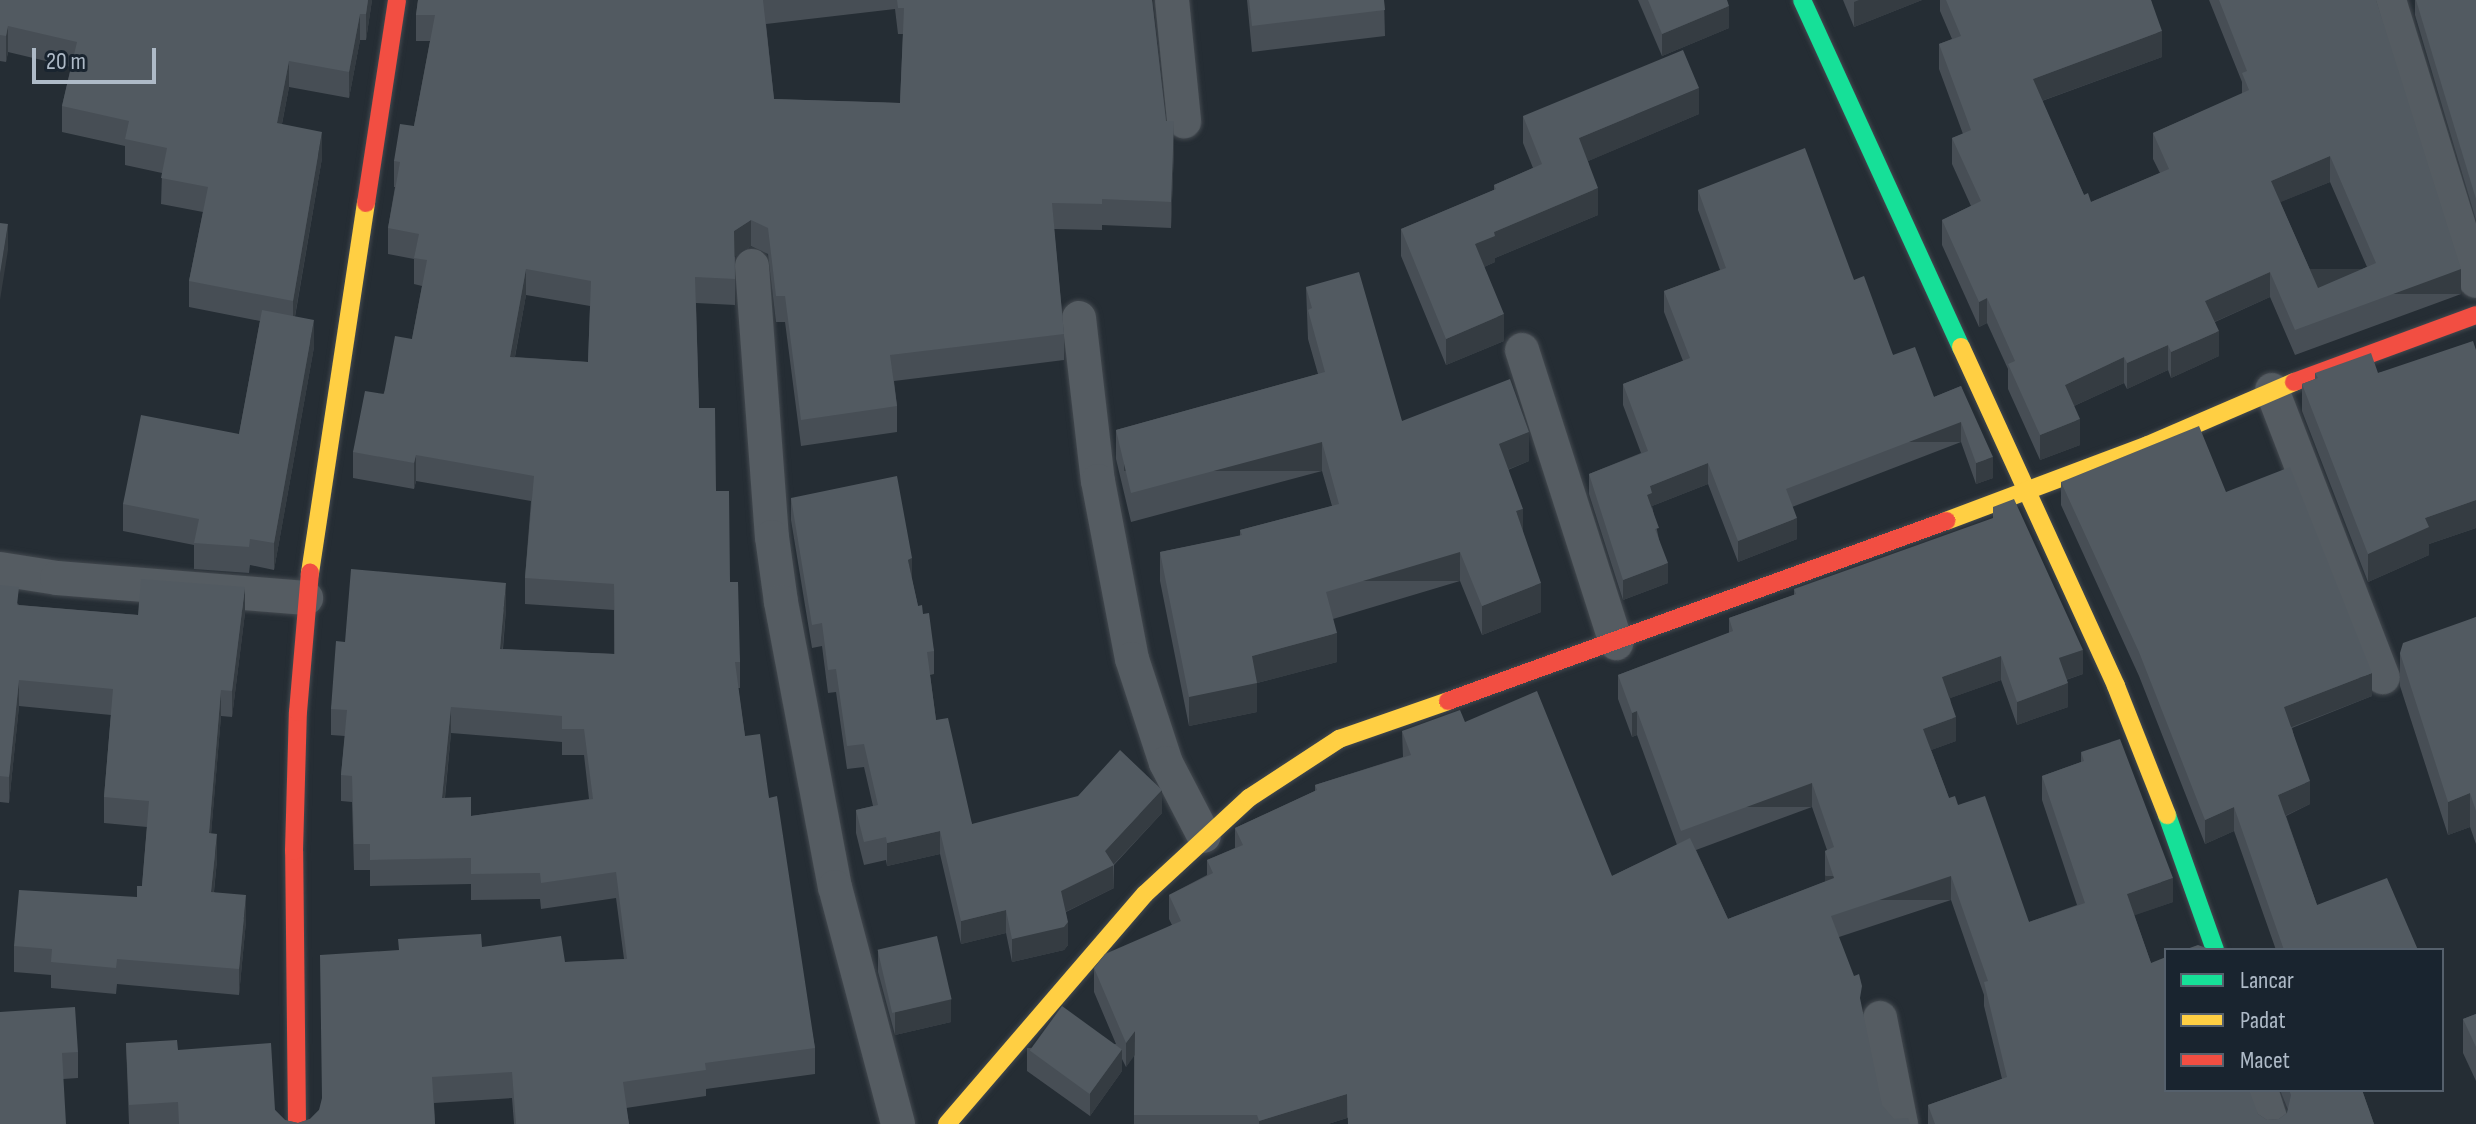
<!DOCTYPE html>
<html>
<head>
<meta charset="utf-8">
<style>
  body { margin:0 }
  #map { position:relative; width:2476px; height:1124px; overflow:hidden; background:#252d34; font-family:"Sofia Sans Condensed",sans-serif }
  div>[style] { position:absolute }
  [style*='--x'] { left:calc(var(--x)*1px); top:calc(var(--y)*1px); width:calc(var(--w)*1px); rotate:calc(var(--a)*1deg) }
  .roads { filter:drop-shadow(0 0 2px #43494f) drop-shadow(0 0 2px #43494f) }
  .street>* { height:34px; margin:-17px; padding:0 17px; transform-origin:17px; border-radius:17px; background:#555c62 }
  .fast>* { height:18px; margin:-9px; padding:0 9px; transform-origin:9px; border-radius:9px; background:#16e098 }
  .slow>* { height:18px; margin:-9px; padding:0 9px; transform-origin:9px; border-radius:9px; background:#ffcf43 }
  .jam>* { height:18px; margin:-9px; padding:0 9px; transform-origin:9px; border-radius:9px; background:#f24e42 }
  .wall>* { inset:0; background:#474e55 }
  .shaded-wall>* { inset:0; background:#353c42; transform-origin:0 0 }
  .building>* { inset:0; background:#525a61; transform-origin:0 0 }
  span { translate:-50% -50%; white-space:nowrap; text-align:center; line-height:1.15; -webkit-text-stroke:8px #19242f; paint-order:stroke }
  .legend { position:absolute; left:2164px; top:948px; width:280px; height:144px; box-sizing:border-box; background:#19242f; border:2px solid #55606c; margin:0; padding:10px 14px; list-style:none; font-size:24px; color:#aebac7 }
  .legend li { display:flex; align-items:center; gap:16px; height:40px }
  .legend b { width:40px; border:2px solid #55606c }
  .scale { position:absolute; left:32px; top:48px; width:124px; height:36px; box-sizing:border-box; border:4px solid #aebac7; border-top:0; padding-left:10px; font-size:24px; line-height:28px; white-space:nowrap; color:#aebac7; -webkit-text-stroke:6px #19242f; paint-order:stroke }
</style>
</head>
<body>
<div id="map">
  <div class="roads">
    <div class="street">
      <i style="--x:1172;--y:0;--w:122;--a:84.3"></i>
      <i style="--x:2389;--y:0;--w:294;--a:72.8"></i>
      <i style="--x:752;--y:266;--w:272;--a:85.8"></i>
      <i style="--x:772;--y:537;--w:66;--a:82.1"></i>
      <i style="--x:781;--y:602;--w:290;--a:79.3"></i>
      <i style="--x:835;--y:887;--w:245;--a:75.1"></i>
      <i style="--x:1079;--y:318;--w:164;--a:83.4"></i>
      <i style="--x:1098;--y:481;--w:181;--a:79.2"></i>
      <i style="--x:1132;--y:659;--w:109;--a:71.9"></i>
      <i style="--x:1166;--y:763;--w:82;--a:62.5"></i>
      <i style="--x:1522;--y:350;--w:308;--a:72.2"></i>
      <i style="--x:2272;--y:390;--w:308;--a:68.9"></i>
      <i style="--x:0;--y:569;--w:58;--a:9"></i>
      <i style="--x:57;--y:578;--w:250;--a:4.6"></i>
      <i style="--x:1880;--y:1018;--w:108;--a:78.8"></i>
      <i style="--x:2261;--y:1090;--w:36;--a:72"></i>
    </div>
    <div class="fast">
      <i style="--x:1802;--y:0;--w:382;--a:65.4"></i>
      <i style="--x:2167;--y:815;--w:143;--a:70.4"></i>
    </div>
    <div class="slow">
      <i style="--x:1961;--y:347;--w:373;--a:65.4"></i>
      <i style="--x:2116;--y:686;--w:139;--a:68.4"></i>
      <i style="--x:1946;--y:521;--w:216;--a:-20.6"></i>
      <i style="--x:2148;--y:445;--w:159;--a:-23.3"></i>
      <i style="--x:310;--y:573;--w:374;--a:-81.4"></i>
      <i style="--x:947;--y:1124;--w:303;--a:-49.3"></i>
      <i style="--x:1145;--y:894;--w:142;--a:-42.7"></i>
      <i style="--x:1249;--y:798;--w:108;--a:-33.2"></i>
      <i style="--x:1339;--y:739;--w:115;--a:-19.2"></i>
    </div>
    <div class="jam">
      <i style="--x:366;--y:203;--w:205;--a:-81.3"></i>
      <i style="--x:2294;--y:382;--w:194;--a:-20.2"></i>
      <i style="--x:1448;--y:701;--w:530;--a:-19.87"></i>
      <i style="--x:297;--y:1124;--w:273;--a:-90.6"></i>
      <i style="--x:294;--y:851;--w:139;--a:-88.4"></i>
      <i style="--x:298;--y:712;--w:140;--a:-85.1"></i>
    </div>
  </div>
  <div class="wall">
    <i style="clip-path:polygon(0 0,372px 0,366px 40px,360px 40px,349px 98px,289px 87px,282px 124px,322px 158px,295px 317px,314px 347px,274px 570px,250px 565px,249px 573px,194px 569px,194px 545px,123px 531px,123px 504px,239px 434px,260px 321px,189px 307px,189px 281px,203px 212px,161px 204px,162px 173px,125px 165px,125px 146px,62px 132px,62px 106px,71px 67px,8px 52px,6px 62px,0 61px)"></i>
    <i style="clip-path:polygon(evenodd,418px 0,1152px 0,1166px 121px,1174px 147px,1171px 228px,1102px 225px,1102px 230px,1054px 229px,1064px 334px,1064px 360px,894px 381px,897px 406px,897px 432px,801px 446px,785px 322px,776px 322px,768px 254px,751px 246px,735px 256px,735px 305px,696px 303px,699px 408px,716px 491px,730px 582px,740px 662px,740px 688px,738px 688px,745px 736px,769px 798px,815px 1048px,815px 1074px,706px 1089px,706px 1096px,626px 1108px,629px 1124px,514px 1124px,512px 1098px,434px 1103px,435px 1124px,129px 1124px,126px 1043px,178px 1050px,275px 1110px,285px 1120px,298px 1123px,310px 1119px,482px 947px,565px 962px,624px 959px,616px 898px,541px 909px,540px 899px,471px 900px,471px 884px,370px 886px,370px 870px,354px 870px,352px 802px,341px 801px,341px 775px,345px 736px,331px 735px,331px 709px,345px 642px,506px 609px,503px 649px,614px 654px,614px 610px,525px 604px,525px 578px,531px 501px,416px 481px,414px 489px,353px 478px,353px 452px,412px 339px,422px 286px,414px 284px,414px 259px,388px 254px,388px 228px,395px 187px,394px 187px,394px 161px,414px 126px,430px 41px,416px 41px,416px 15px,418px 0,895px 9px,898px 34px,903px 34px,900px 103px,774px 99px,766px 24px,895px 9px,418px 0,526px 295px,590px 306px,588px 362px,515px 357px,526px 295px,418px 0,451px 733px,562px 742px,562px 755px,584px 755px,589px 799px,471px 816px,445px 798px,451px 733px)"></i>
    <i style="clip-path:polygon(1247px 0,1384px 0,1385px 36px,1252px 52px)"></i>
    <i style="clip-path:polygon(1638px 0,1727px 0,1729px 28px,1662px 56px)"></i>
    <i style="clip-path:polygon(1843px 0,1922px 0,1854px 27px)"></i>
    <i style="clip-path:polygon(evenodd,1940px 0,2151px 0,2162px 57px,2042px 101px,2084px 195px,2091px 202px,2160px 173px,2153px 159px,2153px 133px,2242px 94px,2242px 82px,2209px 0,2376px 0,2461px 294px,2295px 355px,2270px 297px,2215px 322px,2219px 356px,2171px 378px,2168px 370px,2127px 389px,2124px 383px,2074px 406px,2080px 445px,2040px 460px,2008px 389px,2008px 369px,1987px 323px,1979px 327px,1942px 245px,1942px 220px,1971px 206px,1952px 164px,1952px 138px,1963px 134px,1939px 69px,1939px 44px,1952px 39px,1940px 11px,1940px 0,2330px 182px,2367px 267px,2318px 288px,2280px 202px,2330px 182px)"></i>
    <i style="clip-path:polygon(2415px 0,2476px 0,2476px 220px,2415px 15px)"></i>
    <i style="clip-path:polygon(1699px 114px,1588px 161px,1598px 215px,1495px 258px,1495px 262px,1484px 267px,1504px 341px,1446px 365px,1401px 256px,1401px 229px,1494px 190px,1494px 185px,1533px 168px,1523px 143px,1523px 116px)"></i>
    <i style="clip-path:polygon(1698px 190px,1854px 280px,1893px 355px,1934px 397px,1961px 386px,1993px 478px,1976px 484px,1961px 442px,1792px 507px,1797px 539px,1738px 562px,1708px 484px,1652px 506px,1668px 583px,1623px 600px,1589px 494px,1589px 474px,1641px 453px,1623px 405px,1623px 384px,1683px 361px,1664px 312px,1664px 291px,1720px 270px,1698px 210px)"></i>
    <i style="clip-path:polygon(1306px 287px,1402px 421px,1529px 461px,1508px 470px,1541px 612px,1482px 635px,1460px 581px,1333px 619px,1337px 662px,1257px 683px,1257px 712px,1189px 726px,1160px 581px,1160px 552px,1240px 536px,1240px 530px,1332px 506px,1322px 471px,1131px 522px,1116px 459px,1116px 430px,1318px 374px,1308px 339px)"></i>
    <i style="clip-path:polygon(2476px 350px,2476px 528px,2429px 544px,2429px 555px,2368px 582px,2302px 411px,2302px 384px,2315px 379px,2315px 373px,2378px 373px)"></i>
    <i style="clip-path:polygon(2061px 482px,2226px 492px,2372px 696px,2292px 728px,2310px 804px,2286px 816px,2317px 905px,2418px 950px,2276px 950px,2234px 831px,2205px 844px,2139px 676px,2061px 505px)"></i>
    <i style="clip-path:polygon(791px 498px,912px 580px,918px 606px,923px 614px,934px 651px,934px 674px,930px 675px,936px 720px,972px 824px,1162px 813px,1114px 865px,1114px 888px,1066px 912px,1068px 945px,1064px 950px,1012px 962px,1006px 933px,961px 944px,940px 854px,887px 866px,886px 860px,864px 865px,856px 833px,856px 810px,873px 806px,864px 767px,847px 769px,836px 692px,828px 693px,822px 646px,812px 648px,791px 520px)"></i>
    <i style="clip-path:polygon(0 585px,19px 605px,138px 615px,245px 613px,232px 717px,221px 716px,211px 834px,217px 860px,214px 892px,246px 921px,239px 995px,117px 984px,116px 994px,51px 988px,51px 975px,14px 972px,14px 946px,137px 897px,142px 886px,147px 827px,104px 823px,104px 797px,111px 715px,19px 706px,9px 803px,0 802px)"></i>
    <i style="clip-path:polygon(evenodd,1794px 589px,2083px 674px,2066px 680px,2068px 707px,2017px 725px,2001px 680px,1950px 698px,1956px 741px,1931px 750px,1949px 798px,1958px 805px,2029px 922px,2077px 905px,2042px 800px,2042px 776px,2081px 762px,2081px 752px,2173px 902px,2134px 915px,2151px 963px,2258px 1114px,2267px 1120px,2279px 1119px,2287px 1113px,2288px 1110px,2280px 1090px,2362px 1090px,2374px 1124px,1928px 1124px,1928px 1105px,2002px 1079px,1984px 1006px,1984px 995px,1951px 900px,1839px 937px,1347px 1118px,1328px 1124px,1134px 1124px,1134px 1055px,1126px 1067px,1122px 1059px,1122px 1071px,1090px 1116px,1027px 1071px,1027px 1048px,1116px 1044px,1094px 992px,1094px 968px,1172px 925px,1169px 919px,1169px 895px,1207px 875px,1207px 860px,1235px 848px,1235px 828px,1315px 791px,1315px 785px,1403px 757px,1402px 731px,1465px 722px,1612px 876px,1677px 845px,1637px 735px,1632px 737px,1618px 699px,1618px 675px,1729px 633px,1729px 618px,1794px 595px,1794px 589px,1812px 807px,1827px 850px,1825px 851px,1825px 875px,1827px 881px,1728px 919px,1696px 850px,1812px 807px)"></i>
    <i style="clip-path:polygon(2476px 617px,2476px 844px,2470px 827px,2448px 835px,2400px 686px,2400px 653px)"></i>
    <i style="clip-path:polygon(878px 950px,951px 1022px,895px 1035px,878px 972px)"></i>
    <i style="clip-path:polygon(0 1012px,78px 1052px,78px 1078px,63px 1079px)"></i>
    <i style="clip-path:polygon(2476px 1014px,2476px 1081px,2463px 1053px,2463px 1019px)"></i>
  </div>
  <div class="shaded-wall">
    <i style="clip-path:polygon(368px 0,372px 0,366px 40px,366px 14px)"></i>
    <i style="clip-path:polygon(1859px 0,1922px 0,1854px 27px,1854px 2px)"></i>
    <i style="clip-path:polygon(1729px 6px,1729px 28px,1662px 56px,1662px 34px)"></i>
    <i style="clip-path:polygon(360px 14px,360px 40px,349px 98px,349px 72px)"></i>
    <i style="clip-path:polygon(8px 26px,8px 52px,6px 62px,6px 36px)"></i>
    <i style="clip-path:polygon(2162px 31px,2162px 57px,2033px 104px,2033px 79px)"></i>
    <i style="clip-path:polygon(289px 61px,289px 87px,277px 149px,277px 123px)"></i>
    <i style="clip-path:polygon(1699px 88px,1699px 114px,1579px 165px,1579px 138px)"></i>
    <i style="clip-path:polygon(1174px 121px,1174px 147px,1171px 228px,1171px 202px)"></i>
    <i style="clip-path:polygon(322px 132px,322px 158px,293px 327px,293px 301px)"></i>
    <i style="clip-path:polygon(2330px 156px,2330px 182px,2271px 206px,2271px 181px)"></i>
    <i style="clip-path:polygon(1598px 188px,1598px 215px,1495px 258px,1495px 262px,1475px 271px,1475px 244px,1494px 232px)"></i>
    <i style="clip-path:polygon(751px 220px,751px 246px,734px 257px,734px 231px)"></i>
    <i style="clip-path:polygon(8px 224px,8px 250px,0 300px,0 274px)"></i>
    <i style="clip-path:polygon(526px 269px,526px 295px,510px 383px,510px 357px)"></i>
    <i style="left:2461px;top:269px;width:25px;height:177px;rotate:90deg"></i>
    <i style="clip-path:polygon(2270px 272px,2270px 297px,2205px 326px,2205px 301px)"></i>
    <i style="clip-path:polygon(1987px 298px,1987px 323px,1979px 327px,1979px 302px)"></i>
    <i style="clip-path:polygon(1504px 314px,1504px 341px,1446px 365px,1446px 339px)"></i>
    <i style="clip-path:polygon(314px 320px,314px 347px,274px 570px,274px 543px)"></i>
    <i style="clip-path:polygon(2219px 331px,2219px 356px,2171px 378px,2171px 352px)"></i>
    <i style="clip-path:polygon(2168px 345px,2168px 370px,2127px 389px,2127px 363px)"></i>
    <i style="clip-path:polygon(2124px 357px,2124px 383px,2065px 410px,2065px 385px)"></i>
    <i style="clip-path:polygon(2080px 419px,2080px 445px,2040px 460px,2040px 435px)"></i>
    <i style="left:1961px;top:422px;width:20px;height:187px;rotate:90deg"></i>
    <i style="clip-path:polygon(1529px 432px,1529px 461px,1499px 473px,1499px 444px)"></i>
    <i style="left:1322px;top:442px;width:29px;height:198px;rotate:90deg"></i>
    <i style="clip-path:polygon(416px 455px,416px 481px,414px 489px,414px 463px)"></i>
    <i style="clip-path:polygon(1993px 457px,1993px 478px,1976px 484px,1976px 463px)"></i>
    <i style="clip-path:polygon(1708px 463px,1708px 484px,1652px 506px,1652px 514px,1647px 495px,1650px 486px)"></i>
    <i style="clip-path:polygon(2476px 500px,2476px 528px,2429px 544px,2429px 555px,2368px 582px,2368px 554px,2425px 518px)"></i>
    <i style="clip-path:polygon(1523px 509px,1523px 538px,1516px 511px)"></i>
    <i style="clip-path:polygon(1797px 518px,1797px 539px,1738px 562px,1738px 541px)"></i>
    <i style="left:1460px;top:552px;width:29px;height:140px;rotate:90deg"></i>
    <i style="clip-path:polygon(912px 558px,912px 581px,908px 560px)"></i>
    <i style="clip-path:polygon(1668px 563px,1668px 583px,1623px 600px,1623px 580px)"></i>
    <i style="clip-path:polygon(506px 583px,506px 609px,500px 675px,500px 649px)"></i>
    <i style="clip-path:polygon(1541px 583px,1541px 612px,1482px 635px,1482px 606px)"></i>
    <i style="clip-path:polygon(245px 587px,245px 613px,232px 717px,232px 691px)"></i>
    <i style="clip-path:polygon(1337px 633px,1337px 662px,1257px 683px,1257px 712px,1189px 726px,1189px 697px,1252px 656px)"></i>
    <i style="clip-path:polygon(2083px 650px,2083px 674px,2059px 682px,2059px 658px)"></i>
    <i style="clip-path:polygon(2001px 656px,2001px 680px,1942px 701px,1942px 677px)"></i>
    <i style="clip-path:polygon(2372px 673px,2372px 696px,2284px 730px,2284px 707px)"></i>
    <i style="clip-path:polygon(19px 680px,19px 706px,9px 803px,9px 777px)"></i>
    <i style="clip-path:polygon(2068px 683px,2068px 707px,2017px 725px,2017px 702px)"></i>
    <i style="clip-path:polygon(221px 690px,221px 716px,209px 859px,209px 833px)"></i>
    <i style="clip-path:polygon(451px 707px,451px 733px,442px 824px,442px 798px)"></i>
    <i style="clip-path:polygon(1637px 711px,1637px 735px,1632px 737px,1632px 713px)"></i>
    <i style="clip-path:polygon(1956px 717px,1956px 741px,1923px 753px,1923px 729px)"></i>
    <i style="clip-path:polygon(2310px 781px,2310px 804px,2278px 819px,2278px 795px)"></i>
    <i style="left:1812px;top:783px;width:24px;height:140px;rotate:90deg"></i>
    <i style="clip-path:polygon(1162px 790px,1162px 813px,1113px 865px,1114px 888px,1061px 914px,1061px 891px,1105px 851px)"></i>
    <i style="clip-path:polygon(2470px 793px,2470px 827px,2448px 835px,2448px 802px)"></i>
    <i style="clip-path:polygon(2234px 807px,2234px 831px,2205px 844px,2205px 820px)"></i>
    <i style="clip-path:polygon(940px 831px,940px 854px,887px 866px,887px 843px)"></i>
    <i style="clip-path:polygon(217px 834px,217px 860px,211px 918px,211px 892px)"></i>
    <i style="left:1951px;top:876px;width:24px;height:126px;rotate:90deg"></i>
    <i style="clip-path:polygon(2173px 878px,2173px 902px,2127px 918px,2127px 894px)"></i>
    <i style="clip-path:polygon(246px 895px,246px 921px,239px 995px,239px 969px)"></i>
    <i style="clip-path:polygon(1006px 910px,1006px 933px,961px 944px,961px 921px)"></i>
    <i style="clip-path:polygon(1068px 922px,1068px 945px,1064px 950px,1012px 962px,1012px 939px)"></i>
    <i style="clip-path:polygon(951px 999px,951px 1022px,895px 1035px,895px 1012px)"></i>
    <i style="clip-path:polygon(1135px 1031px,1135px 1055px,1126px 1067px,1126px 1043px)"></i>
    <i style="clip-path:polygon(1122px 1049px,1122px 1071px,1090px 1116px,1090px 1093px)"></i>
    <i style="clip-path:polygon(1347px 1094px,1347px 1118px,1328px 1124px,1259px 1124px,1259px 1121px)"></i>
  </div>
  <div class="building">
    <i style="clip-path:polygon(0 0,368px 0,366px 14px,360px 14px,349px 72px,289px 61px,277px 123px,322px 132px,293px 301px,189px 281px,208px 187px,161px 178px,167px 148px,125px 139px,129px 121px,62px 106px,77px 42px,8px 26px,6px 36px,0 35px)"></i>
    <i style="clip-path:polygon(evenodd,418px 0,763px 0,774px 99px,900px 103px,904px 8px,898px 8px,897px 0,1152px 0,1166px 121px,1174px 121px,1171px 202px,1102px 199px,1102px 204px,1052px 203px,1064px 334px,890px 355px,897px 406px,801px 420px,785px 296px,776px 296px,768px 228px,751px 220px,734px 231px,735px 279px,695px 277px,699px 408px,715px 408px,716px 491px,729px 491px,730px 582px,738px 582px,740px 662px,735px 662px,745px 736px,760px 734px,769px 798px,777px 796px,815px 1048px,705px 1063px,706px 1070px,623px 1082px,629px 1124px,516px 1124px,512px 1072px,432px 1077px,435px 1124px,179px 1124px,178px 1102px,129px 1105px,126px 1043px,177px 1040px,178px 1050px,271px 1043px,275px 1110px,285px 1120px,298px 1123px,310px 1119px,319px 1110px,322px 1098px,320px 955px,399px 950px,398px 939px,481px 934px,482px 947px,561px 936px,565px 962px,627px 959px,616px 872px,541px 883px,540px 873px,471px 874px,471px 858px,370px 860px,370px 844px,354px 844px,352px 776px,341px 775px,347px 710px,331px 709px,336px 641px,345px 642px,351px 569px,506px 583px,500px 649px,615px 654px,614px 584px,525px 578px,534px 476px,416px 455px,414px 463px,353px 452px,365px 391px,384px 394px,395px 336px,412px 339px,427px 260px,414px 258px,419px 234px,388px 228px,400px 162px,394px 161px,400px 124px,414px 126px,435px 15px,416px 15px,418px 0,526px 269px,591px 281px,588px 362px,510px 357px,526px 269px,418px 0,451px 707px,562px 716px,562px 729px,584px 729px,593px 799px,471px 816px,471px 797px,442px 798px,451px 707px)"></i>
    <i style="clip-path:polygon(1249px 0,1384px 0,1385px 10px,1252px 26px)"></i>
    <i style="clip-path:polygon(1648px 0,1727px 0,1729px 6px,1662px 34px)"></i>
    <i style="clip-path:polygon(evenodd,1946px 0,2151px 0,2162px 31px,2033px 79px,2084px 195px,2088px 193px,2091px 202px,2169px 169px,2153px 133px,2249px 90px,2242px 73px,2247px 71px,2219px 0,2376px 0,2461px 269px,2295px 330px,2270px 272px,2205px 301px,2219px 331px,2171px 352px,2168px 345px,2127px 363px,2124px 357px,2065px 385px,2080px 419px,2040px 435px,2008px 364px,2015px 361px,1987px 298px,1979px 302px,1942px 220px,1981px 201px,1952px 138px,1971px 130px,1939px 44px,1961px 36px,1946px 0,2330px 156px,2376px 263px,2318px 288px,2271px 181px,2330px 156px)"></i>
    <i style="clip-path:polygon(2416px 0,2476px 0,2476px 199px)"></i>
    <i style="clip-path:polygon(1683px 50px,1699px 88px,1579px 138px,1598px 188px,1494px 232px,1495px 236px,1475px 244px,1504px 314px,1446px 339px,1401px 229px,1496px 189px,1494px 185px,1542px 164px,1523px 116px)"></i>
    <i style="clip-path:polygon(1805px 148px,1854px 280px,1864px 276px,1893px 355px,1915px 347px,1934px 397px,1961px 386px,1993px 457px,1976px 463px,1961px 422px,1786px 489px,1797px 518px,1738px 541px,1708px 463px,1650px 486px,1652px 493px,1647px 495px,1659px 528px,1655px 529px,1668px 563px,1623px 580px,1589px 474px,1648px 451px,1623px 384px,1690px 358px,1664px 291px,1726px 268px,1698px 190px)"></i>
    <i style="clip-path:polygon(0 223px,8px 224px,0 274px)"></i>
    <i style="clip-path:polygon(1359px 272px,1402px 421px,1510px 379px,1529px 432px,1499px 444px,1523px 509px,1516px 511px,1541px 583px,1482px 606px,1460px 552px,1326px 592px,1337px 633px,1252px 656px,1257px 683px,1189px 697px,1160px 552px,1242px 535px,1240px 530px,1339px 504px,1322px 442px,1131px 493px,1116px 430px,1325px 372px,1308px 310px,1312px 308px,1306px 287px)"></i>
    <i style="clip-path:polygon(262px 310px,314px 320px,274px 543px,250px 539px,249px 547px,194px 543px,199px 519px,123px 504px,141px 415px,239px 434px)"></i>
    <i style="clip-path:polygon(2473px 341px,2476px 350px,2476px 500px,2425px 518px,2429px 527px,2368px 554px,2302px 384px,2318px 378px,2315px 373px,2371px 353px,2378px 373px)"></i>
    <i style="clip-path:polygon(2199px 426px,2226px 492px,2290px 467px,2372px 673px,2284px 707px,2310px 781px,2278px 795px,2317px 905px,2387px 878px,2418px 950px,2284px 950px,2234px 807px,2205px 820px,2139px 652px,2061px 482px)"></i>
    <i style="clip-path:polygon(897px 476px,912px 558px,908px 560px,918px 606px,922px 605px,923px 614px,929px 613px,934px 651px,927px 652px,936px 720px,948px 718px,972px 824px,1078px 796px,1120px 750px,1162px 790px,1105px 851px,1114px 865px,1061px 891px,1068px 922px,1064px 927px,1012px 939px,1006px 910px,961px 921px,940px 831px,887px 843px,886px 837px,864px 842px,856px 810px,878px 805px,864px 744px,847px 746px,836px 669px,828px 670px,822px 623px,812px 625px,791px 498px)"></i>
    <i style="clip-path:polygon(2014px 499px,2083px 650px,2059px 658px,2068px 683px,2017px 702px,2001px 656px,1942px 677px,1956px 717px,1923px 729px,1949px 798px,1955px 796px,1958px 805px,1985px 796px,2029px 922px,2085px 903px,2042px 776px,2084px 761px,2081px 752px,2120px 739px,2173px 878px,2127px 894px,2151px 963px,2166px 957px,2166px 1090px,2249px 1090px,2258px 1114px,2267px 1120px,2279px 1119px,2287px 1113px,2291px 1095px,2289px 1090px,2362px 1090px,2374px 1124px,1935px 1124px,1928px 1105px,2007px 1077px,1984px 982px,1988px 981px,1951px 876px,1831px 916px,1854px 976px,1859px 974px,1862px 986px,1860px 998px,1882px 1105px,1894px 1119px,1908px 1118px,1910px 1124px,1348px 1124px,1347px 1094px,1259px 1121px,1257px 1115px,1134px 1115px,1135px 1031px,1126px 1043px,1094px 968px,1105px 954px,1181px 921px,1169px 895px,1213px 873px,1207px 860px,1243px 845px,1235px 828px,1317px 790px,1315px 785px,1411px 755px,1402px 731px,1460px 710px,1465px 722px,1537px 691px,1612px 876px,1690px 838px,1728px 919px,1834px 878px,1825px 851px,1834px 847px,1812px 783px,1681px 831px,1637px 711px,1632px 713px,1618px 675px,1733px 631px,1729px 618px,1796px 594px,1794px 589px,1993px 518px,1993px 507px)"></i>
    <i style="clip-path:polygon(141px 579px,245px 587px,232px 691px,221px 690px,209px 833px,217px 834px,211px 892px,246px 895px,239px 969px,117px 959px,116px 968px,51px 962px,52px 949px,14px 946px,19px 890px,137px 897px,137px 886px,142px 886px,149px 801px,104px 797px,113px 689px,19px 680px,9px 777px,0 776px,0 585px,19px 587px,17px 605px,138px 615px)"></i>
    <i style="clip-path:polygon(2476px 617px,2476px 811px,2470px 793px,2448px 802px,2400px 653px,2403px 643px)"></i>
    <i style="left:937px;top:936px;width:65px;height:61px;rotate:77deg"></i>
    <i style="clip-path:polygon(2198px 945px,2212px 950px,2184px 950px)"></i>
    <i style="left:1062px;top:1006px;width:74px;height:55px;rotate:36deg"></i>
    <i style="clip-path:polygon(75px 1007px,78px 1052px,62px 1053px,66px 1124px,0 1124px,0 1012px)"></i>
    <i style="clip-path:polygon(2476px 1014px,2476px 1047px,2463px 1019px)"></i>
  </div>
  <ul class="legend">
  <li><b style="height:10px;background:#16e098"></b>Lancar</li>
  <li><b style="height:10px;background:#ffcf43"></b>Padat</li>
  <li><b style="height:10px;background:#f24e42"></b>Macet</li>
  </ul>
  <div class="scale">20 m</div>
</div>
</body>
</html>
